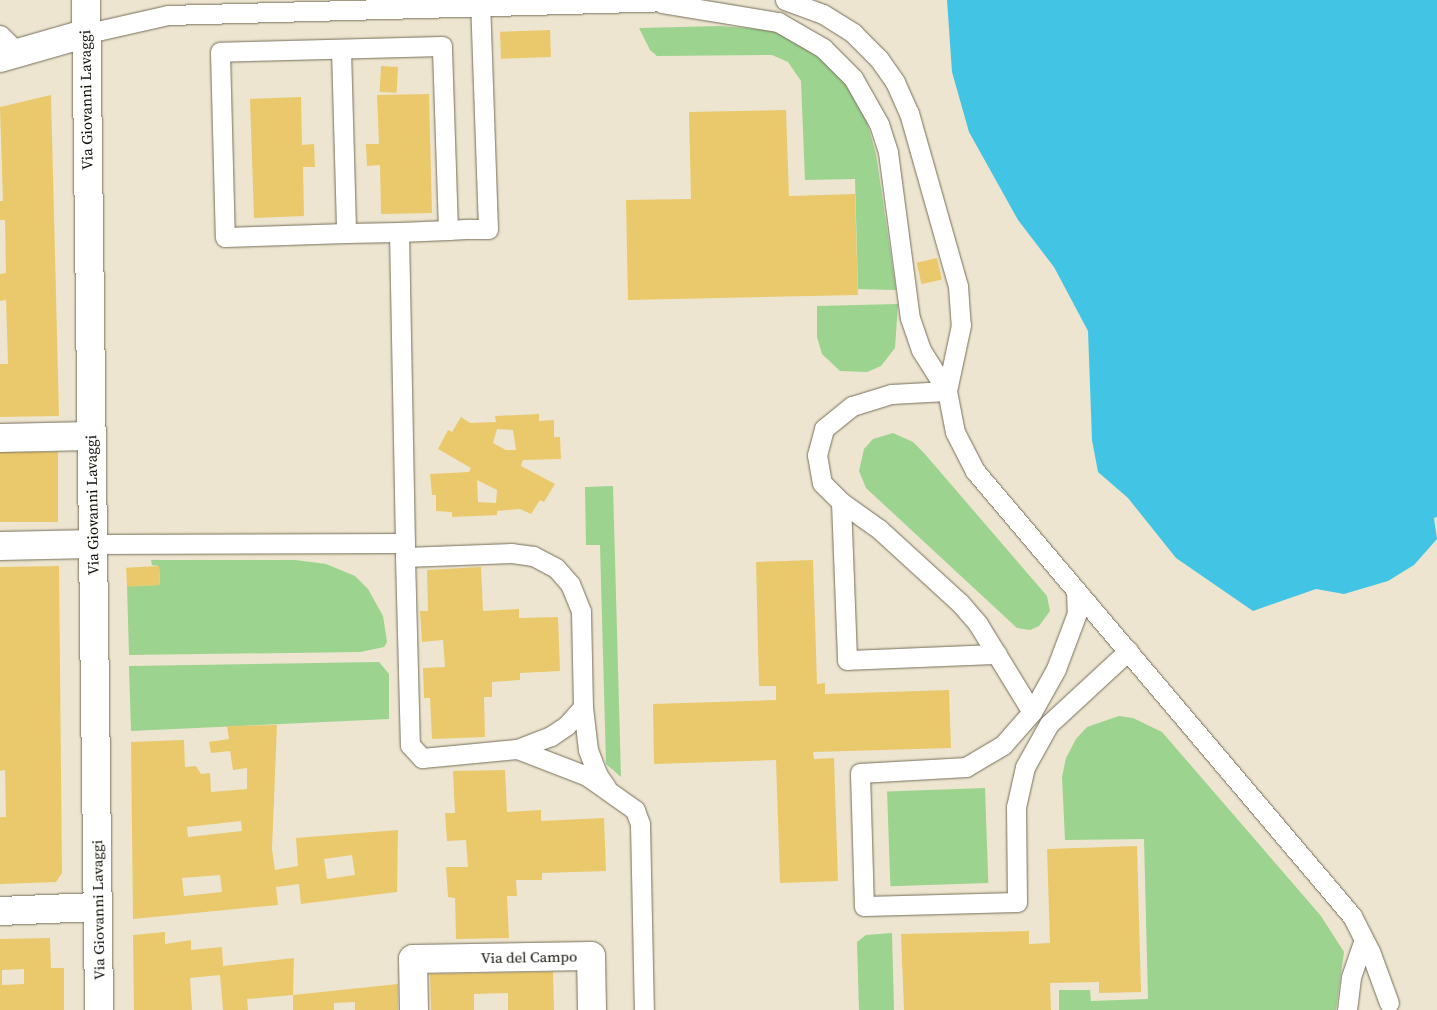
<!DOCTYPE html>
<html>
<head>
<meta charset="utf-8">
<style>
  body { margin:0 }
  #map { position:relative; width:1437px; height:1010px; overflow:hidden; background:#ede5cf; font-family:"Source Serif 4",serif }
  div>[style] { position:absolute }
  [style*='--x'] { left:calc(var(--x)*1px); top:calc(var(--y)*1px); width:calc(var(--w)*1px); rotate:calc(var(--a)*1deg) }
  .green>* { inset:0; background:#9cd38f; transform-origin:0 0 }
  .water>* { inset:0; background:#42c5e4 }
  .building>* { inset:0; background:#eac96c; transform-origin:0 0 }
  .roads { filter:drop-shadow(0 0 1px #756e5a) drop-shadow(0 0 1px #756e5a) }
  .lane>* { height:19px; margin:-9.5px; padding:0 9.5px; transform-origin:9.5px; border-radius:9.5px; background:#fff }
  .street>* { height:28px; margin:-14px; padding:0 14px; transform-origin:14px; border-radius:14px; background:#fff }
  .secondary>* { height:28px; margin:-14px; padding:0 14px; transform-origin:14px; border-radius:14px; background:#fff }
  span { translate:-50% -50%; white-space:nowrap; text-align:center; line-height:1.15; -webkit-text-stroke:4px #fff; paint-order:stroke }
  .street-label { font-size:15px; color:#131008 }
</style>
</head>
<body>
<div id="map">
  <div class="green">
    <i style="clip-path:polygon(721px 26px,771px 30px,793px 40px,832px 67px,854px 95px,866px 118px,876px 154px,896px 290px,858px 289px,855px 179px,805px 180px,801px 81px,788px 62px,772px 55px,657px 56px,650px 50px,639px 28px)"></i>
    <i style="clip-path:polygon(898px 304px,895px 348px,881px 366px,867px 372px,840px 371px,822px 354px,817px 337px,817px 306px)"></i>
    <i style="clip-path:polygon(893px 433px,913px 442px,924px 453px,1047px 596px,1050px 611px,1039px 626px,1030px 630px,1017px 628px,866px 488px,859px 471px,864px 449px,873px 439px)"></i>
    <i style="clip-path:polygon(613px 486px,621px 777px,606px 764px,600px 545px,586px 545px,585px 487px)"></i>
    <i style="clip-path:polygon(151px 560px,295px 560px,326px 564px,355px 576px,368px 589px,383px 616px,387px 642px,384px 647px,360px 652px,129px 655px,127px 586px,160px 585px,159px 566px,152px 565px)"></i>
    <i style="clip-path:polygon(379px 662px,389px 674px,389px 719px,131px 731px,129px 666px)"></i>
    <i style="clip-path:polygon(1119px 716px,1133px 718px,1162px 732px,1321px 916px,1344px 952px,1336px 1010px,1059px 1010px,1059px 990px,1090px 990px,1091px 1001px,1148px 999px,1144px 839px,1065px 840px,1062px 777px,1066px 758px,1076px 739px,1087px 727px)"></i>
    <i style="left:985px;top:788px;width:95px;height:98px;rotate:88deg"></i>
    <i style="clip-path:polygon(892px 933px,894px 1010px,859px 1010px,857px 942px,866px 935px)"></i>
  </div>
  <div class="water">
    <i style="clip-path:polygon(947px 0,1437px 0,1437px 517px,1434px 518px,1437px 539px,1414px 565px,1388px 581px,1344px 594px,1316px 589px,1253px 611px,1176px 558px,1128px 498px,1098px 472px,1092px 440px,1088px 331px,1054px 267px,1018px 220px,969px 132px,952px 72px)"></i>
  </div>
  <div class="building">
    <i style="left:550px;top:30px;width:27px;height:50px;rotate:88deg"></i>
    <i style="left:381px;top:66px;width:17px;height:26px;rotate:3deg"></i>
    <i style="clip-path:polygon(429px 94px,432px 213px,381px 214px,380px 165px,367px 166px,366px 144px,379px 144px,377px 95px)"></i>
    <i style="clip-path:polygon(51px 95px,59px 416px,0 417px,0 364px,8px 364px,6px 300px,0 301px,0 274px,6px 273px,5px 220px,0 220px,0 201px,3px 201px,0 107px)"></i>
    <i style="clip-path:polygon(301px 97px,302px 145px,314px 144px,315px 167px,303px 167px,304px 216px,254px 218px,250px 99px)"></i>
    <i style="clip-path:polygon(786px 110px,789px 196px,855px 194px,858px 295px,628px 300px,626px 200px,691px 199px,689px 112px)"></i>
    <i style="left:937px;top:258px;width:22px;height:21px;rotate:77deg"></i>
    <i style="clip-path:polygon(evenodd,539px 414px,539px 421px,554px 420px,554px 437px,560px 437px,561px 459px,523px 460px,521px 466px,555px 484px,544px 502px,540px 500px,531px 514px,520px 509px,497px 511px,497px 515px,452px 517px,452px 512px,436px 511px,436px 495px,432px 495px,430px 474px,469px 472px,471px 468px,438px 449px,448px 430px,452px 432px,461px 417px,470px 423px,496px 422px,495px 416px,539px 414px,497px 429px,513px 430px,516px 450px,506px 450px,493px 443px,497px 429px,539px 414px,477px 480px,497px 490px,496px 503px,478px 502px,477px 480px)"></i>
    <i style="left:0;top:452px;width:58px;height:70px"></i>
    <i style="clip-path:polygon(813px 560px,817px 684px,825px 683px,825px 694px,949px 690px,951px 748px,813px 752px,814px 759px,834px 758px,838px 881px,780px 883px,776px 760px,654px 764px,653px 704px,776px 700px,776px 686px,759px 686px,756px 562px)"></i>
    <i style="clip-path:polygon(59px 566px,62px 873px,56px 882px,0 884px,0 817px,6px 817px,5px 770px,0 771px,0 567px)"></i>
    <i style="left:159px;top:566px;width:19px;height:33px;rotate:87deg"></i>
    <i style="clip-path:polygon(481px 567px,483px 611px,519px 609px,519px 618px,558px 617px,560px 671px,520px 673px,520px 680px,492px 682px,492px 697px,484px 697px,485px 737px,432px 739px,430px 698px,424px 698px,423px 668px,445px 667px,443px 640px,422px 642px,420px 611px,428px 611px,427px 570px)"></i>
    <i style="clip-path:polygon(evenodd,277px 725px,272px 849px,275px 870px,298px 866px,296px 838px,398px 830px,397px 892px,301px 904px,299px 884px,276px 887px,278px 905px,133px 919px,131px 742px,184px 740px,185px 767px,196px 766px,201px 774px,210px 773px,211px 792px,247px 789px,247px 768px,233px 770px,230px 751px,211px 753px,209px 742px,229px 739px,227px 726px,277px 725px,241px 821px,242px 831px,188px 837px,187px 827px,241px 821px,277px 725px,352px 855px,355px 875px,327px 879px,324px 859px,352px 855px,277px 725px,220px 875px,222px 892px,184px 896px,182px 878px,220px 875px)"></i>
    <i style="clip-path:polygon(505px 770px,507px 812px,541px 810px,541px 821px,604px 818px,606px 871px,542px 873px,542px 880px,516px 880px,517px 896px,507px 896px,509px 938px,456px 939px,455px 898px,448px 897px,446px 867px,468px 867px,466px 840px,447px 841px,445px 813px,455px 813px,453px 771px)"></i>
    <i style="clip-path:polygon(1137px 846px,1141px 992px,1099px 993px,1099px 982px,1050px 983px,1051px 1010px,904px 1010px,901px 934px,1029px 931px,1029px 944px,1050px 943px,1047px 849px)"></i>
    <i style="clip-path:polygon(165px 932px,165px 944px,191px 940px,191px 950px,222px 947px,223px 966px,294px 958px,293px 995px,398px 984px,398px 1010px,355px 1010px,355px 1002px,334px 1003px,334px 1010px,293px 1010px,293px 995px,247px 999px,248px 1010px,223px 1010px,220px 975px,190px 978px,192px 1010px,134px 1010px,133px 935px)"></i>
    <i style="clip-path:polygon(evenodd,50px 938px,51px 968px,64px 968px,64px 1010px,0 1010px,0 939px,50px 938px,24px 969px,24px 984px,2px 985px,2px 970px,24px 969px)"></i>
    <i style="clip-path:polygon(541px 972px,553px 972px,554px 1010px,508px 1010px,508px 993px,474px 994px,474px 1010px,431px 1010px,430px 974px)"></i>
  </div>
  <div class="roads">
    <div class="lane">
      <i style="--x:785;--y:0;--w:40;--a:20.2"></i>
      <i style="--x:823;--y:14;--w:36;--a:32"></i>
      <i style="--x:853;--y:33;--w:37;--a:45"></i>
      <i style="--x:879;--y:59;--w:28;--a:55"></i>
      <i style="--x:895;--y:82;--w:34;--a:66"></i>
      <i style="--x:909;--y:113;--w:180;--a:74.2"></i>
      <i style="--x:958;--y:286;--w:39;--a:86"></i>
      <i style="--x:961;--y:325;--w:67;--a:102"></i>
      <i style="--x:662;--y:3;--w:118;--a:9.3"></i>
      <i style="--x:778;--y:22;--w:52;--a:30"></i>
      <i style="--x:823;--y:48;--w:42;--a:45"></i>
      <i style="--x:853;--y:78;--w:53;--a:60.5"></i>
      <i style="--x:879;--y:124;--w:29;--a:72"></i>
      <i style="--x:888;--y:152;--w:167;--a:82.5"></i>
      <i style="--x:910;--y:318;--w:34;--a:71"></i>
      <i style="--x:921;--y:350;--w:49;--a:57.6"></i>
      <i style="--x:947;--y:391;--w:42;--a:79"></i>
      <i style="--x:955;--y:432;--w:44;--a:62.9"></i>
      <i style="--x:975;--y:471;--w:583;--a:49.73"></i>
      <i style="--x:1352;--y:916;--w:39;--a:63"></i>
      <i style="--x:1370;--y:951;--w:55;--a:69.9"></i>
      <i style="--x:84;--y:34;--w:86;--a:-12.7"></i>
      <i style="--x:168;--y:15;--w:504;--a:-1.59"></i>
      <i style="--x:0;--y:35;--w:27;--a:45"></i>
      <i style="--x:341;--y:49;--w:184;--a:88.4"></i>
      <i style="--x:448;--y:230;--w:184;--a:-91.9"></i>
      <i style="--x:442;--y:46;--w:222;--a:178.5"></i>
      <i style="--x:220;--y:52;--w:185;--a:88.5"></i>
      <i style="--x:225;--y:237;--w:121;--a:-1.9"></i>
      <i style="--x:346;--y:233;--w:53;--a:-1.1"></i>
      <i style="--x:399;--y:232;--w:49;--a:-2.3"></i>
      <i style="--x:448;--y:230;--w:22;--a:-3"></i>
      <i style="--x:470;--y:229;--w:18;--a:0"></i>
      <i style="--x:488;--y:229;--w:224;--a:-92"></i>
      <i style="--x:399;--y:232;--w:325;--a:88.9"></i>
      <i style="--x:405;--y:557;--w:188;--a:88.5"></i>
      <i style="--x:410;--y:745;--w:18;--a:47"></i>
      <i style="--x:422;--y:758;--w:95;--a:-5.4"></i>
      <i style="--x:517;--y:749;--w:36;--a:-21"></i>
      <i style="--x:551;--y:736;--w:18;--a:-34"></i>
      <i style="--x:566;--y:726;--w:25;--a:-48"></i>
      <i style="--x:583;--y:707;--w:96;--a:-91.2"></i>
      <i style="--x:581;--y:611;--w:29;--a:-112"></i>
      <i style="--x:570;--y:584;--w:21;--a:-131"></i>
      <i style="--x:556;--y:568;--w:26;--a:-152"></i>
      <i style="--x:533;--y:556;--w:21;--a:-172"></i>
      <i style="--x:512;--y:553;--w:107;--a:177.9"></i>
      <i style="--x:947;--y:391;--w:56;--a:176.9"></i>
      <i style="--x:891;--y:394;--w:41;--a:162.9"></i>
      <i style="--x:852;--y:406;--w:36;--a:141"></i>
      <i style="--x:824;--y:429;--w:27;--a:105"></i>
      <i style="--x:817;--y:455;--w:28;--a:80"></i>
      <i style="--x:822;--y:483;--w:27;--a:45"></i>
      <i style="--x:841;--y:502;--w:47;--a:35.4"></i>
      <i style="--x:879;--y:529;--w:110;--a:42.4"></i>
      <i style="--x:960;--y:603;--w:28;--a:49"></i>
      <i style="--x:978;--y:624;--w:103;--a:58.5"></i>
      <i style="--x:841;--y:502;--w:158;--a:87.8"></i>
      <i style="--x:847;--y:660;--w:150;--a:-2.3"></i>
      <i style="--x:93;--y:544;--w:312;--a:-0.2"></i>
      <i style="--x:1076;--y:590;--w:23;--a:88"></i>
      <i style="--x:1077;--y:613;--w:60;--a:110.6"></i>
      <i style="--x:1056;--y:669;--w:49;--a:119.2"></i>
      <i style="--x:1032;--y:712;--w:44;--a:131.3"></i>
      <i style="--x:1003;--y:745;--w:43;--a:149.3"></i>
      <i style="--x:966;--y:767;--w:106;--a:176.8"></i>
      <i style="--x:860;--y:773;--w:133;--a:88.3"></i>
      <i style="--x:864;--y:906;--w:153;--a:-1.5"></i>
      <i style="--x:1017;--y:902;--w:95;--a:-90.6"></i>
      <i style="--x:1016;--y:807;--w:41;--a:-77.3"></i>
      <i style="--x:1025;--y:767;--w:49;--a:-60.8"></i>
      <i style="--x:1049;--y:724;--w:108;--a:-42.7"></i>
      <i style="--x:583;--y:707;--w:43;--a:83.4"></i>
      <i style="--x:588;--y:750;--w:26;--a:69"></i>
      <i style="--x:597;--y:774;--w:16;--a:55"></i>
      <i style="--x:517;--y:749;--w:75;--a:21.1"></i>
      <i style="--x:587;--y:776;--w:59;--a:35.3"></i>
      <i style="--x:635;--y:810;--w:15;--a:70"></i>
      <i style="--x:640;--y:824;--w:186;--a:88.8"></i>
      <i style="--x:1347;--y:1010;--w:33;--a:-83"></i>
      <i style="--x:1351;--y:977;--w:39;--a:-71"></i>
    </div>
    <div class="street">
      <i style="--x:0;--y:438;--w:91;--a:-1.3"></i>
      <i style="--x:0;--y:546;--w:93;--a:-1.2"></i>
      <i style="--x:0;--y:911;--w:97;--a:-2.4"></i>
      <i style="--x:414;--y:1010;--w:51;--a:-91.1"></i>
      <i style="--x:413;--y:959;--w:178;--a:-1"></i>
      <i style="--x:591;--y:956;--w:54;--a:88.9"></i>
    </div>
    <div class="secondary">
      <i style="--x:86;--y:0;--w:1010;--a:89.26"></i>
      <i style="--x:0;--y:58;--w:87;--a:-15.9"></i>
    </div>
  </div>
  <div class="street-label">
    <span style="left:86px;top:100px;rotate:-91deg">Via Giovanni Lavaggi</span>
    <span style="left:92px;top:505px;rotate:-91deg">Via Giovanni Lavaggi</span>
    <span style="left:98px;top:910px;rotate:-91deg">Via Giovanni Lavaggi</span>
    <span style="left:529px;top:957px;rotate:-1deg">Via del Campo</span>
  </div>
</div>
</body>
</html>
